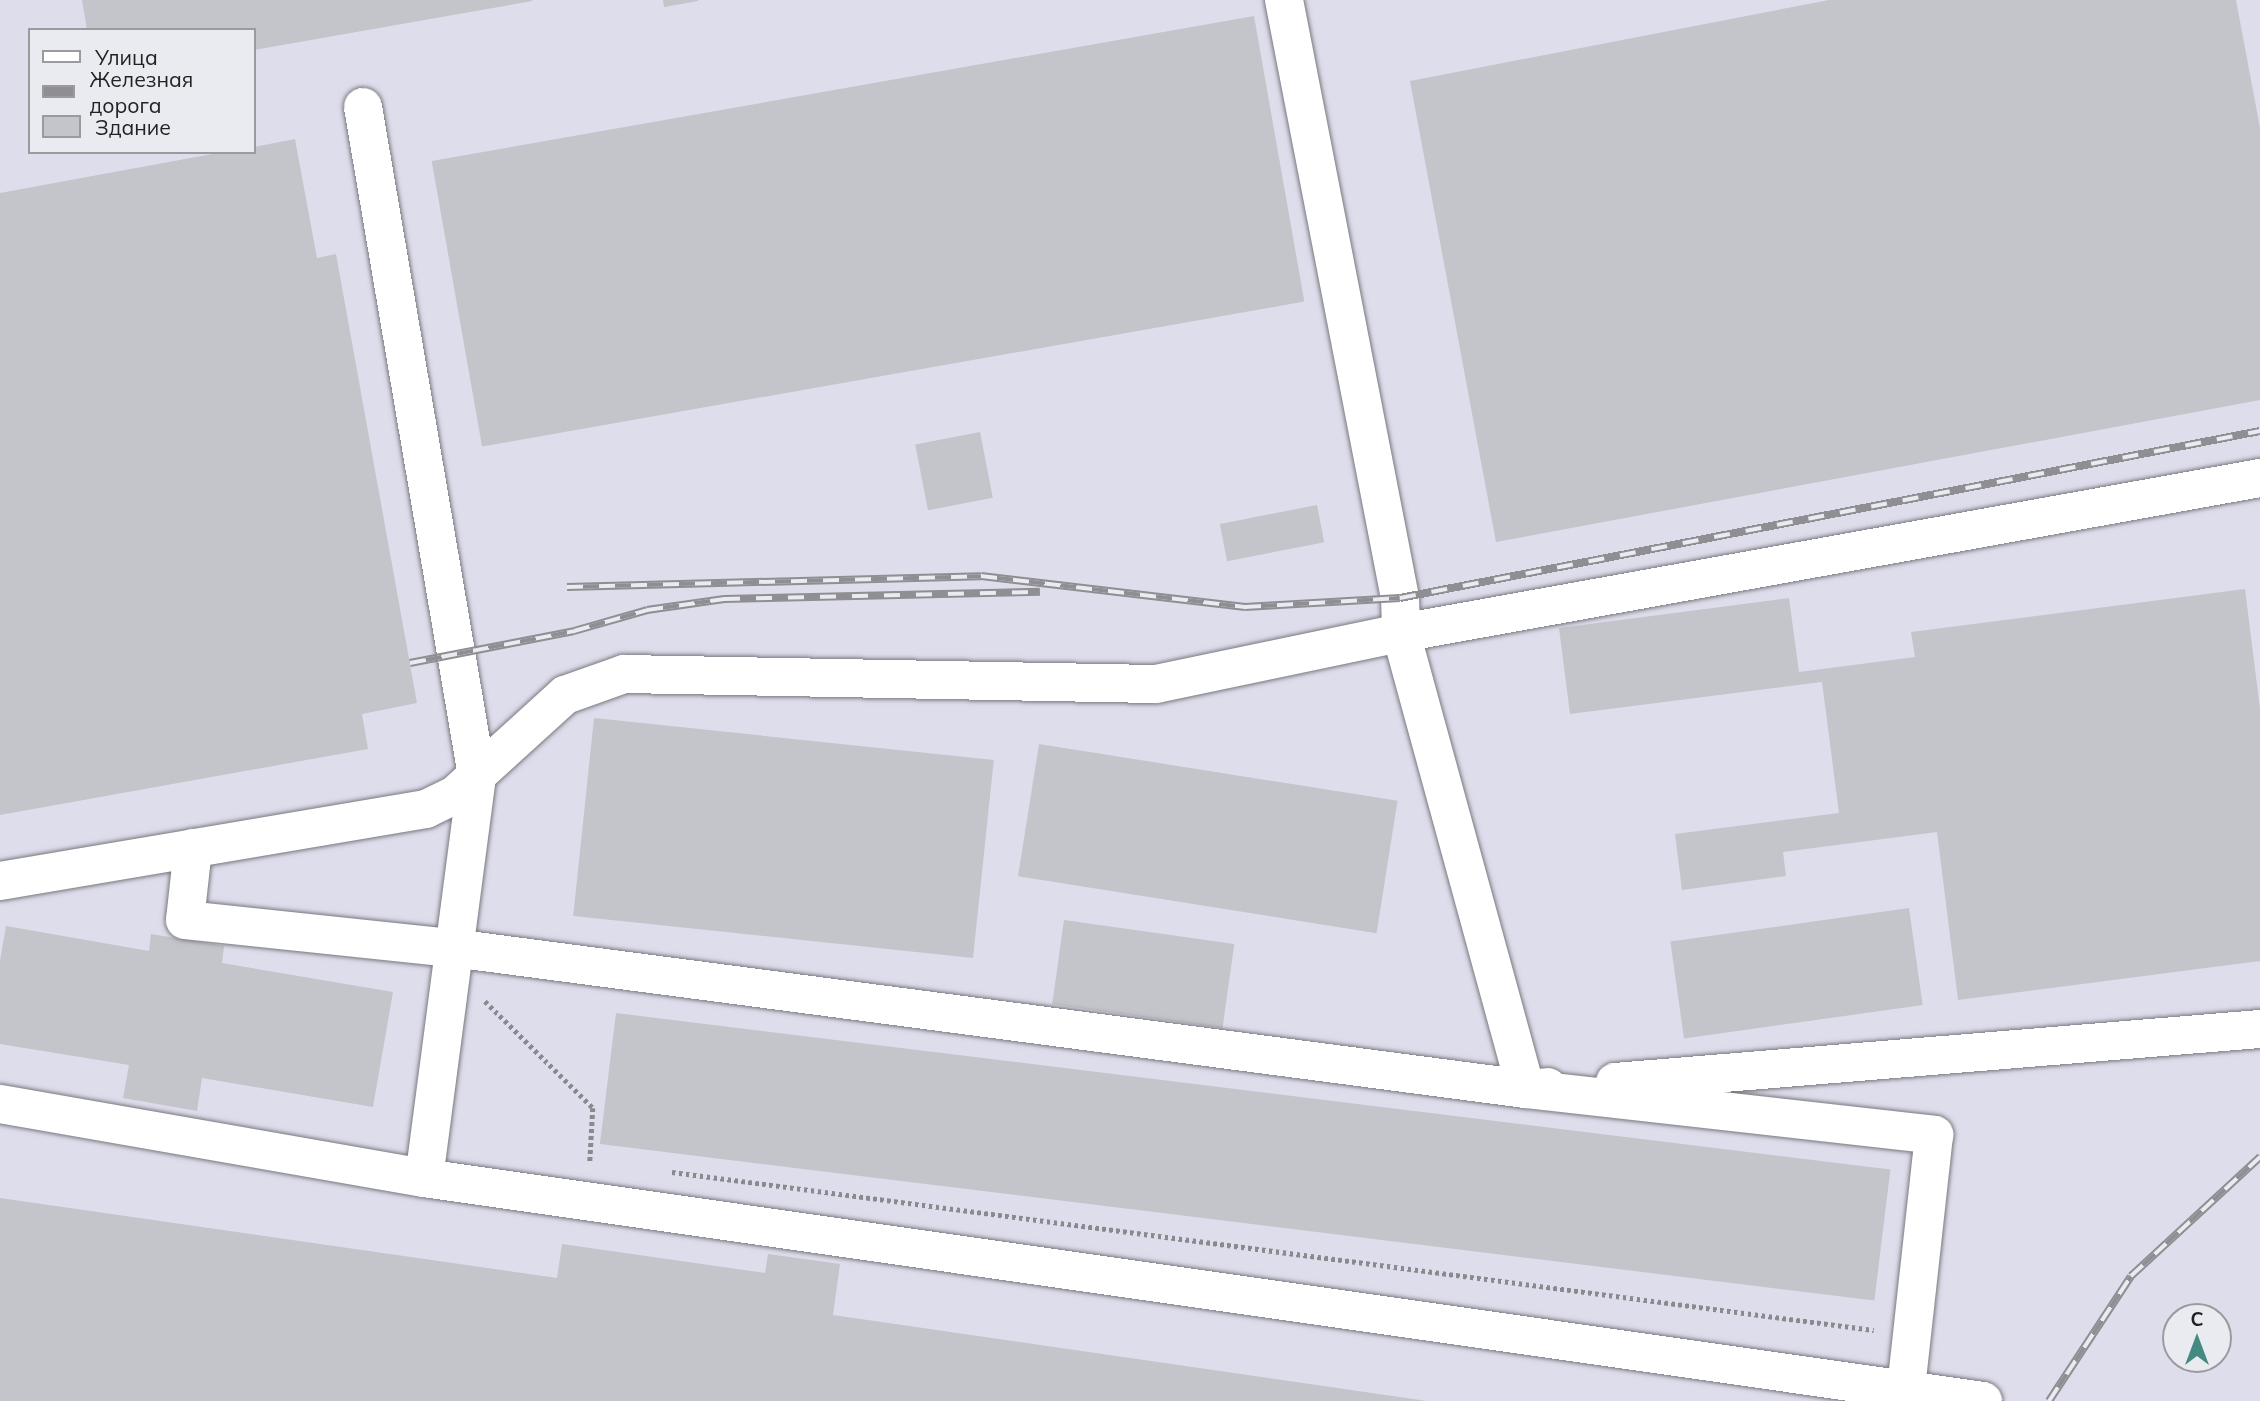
<!DOCTYPE html>
<html>
<head>
<meta charset="utf-8">
<style>
  body { margin:0 }
  #map { position:relative; width:2260px; height:1401px; overflow:hidden; background:#eaeaf1; font-family:Mulish,sans-serif }
  div>[style] { position:absolute }
  [style*='--x'] { left:calc(var(--x)*1px); top:calc(var(--y)*1px); width:calc(var(--w)*1px); rotate:calc(var(--a)*1deg) }
  .built>* { inset:0; background:#deddec }
  .building>* { inset:0; background:#c4c4cb; transform-origin:0 0 }
  .path>* { height:4.5px; margin-top:-2.25px; transform-origin:0; background:repeating-linear-gradient(90deg,#89898e 0 3.5px,transparent 0 7px) }
  .roads { filter:drop-shadow(0 0 2px #79797f) drop-shadow(0 0 2px #79797f) }
  .minor>* { height:38px; margin:-19px; padding:0 19px; transform-origin:19px; border-radius:19px; background:#fff }
  .rail>* { height:8px; margin-top:-4px; transform-origin:0; background:repeating-linear-gradient(90deg,#eaeaf1 0 16px,#8e8e93 0 32px); box-sizing:border-box; border-block:2px solid #8e8e93 }
  span { translate:-50% -50%; white-space:nowrap; text-align:center; line-height:1.15; -webkit-text-stroke:5px #eaeaf1; paint-order:stroke }
  .legend { position:absolute; left:28px; top:28px; width:228px; height:126px; box-sizing:border-box; background:#eaeaf1; border:2px solid #9a9a9f; margin:0; padding:9px 12px; list-style:none; font-size:21px; color:#222225 }
  .legend li { display:flex; align-items:center; gap:14px; height:35px }
  .legend b { width:35px; border:2px solid #9a9a9f }
  .north { position:absolute; left:2162px; top:1303px; width:70px; height:70px; box-sizing:border-box; background:#eaeaf1; border:2px solid #9a9a9f; border-radius:50%; rotate:0deg; font-size:19px; font-weight:700; line-height:28px; text-align:center; color:#222225 }
  .north::after { content:''; display:block; margin:auto; width:24px; height:32px; background:#448a82; clip-path:polygon(50% 0,100% 100%,50% 72%,0 100%) }
</style>
</head>
<body>
<div id="map">
  <div class="built">
    <i style="clip-path:polygon(evenodd,0 0,2260px 0,2260px 1401px,0 1401px,0 0,30px 30px,254px 30px,254px 152px,30px 152px,30px 30px,0 0,2176px 1317px,2218px 1317px,2218px 1359px,2176px 1359px,2176px 1317px)"></i>
  </div>
  <div class="building">
    <i style="clip-path:polygon(82px 0,532px 0,532px 1px,254px 50px,254px 30px,87px 30px)"></i>
    <i style="clip-path:polygon(663px 0,698px 0,698px 1px,664px 7px)"></i>
    <i style="clip-path:polygon(1829px 0,2236px 0,2260px 128px,2260px 400px,1496px 542px,1410px 81px)"></i>
    <i style="left:1254px;top:16px;width:290px;height:835px;rotate:80deg"></i>
    <i style="clip-path:polygon(295px 139px,317px 258px,336px 254px,417px 703px,362px 714px,368px 749px,0 815px,0 193px,223px 152px,254px 152px,254px 147px)"></i>
    <i style="left:980px;top:432px;width:67px;height:66px;rotate:79deg"></i>
    <i style="left:1317px;top:505px;width:38px;height:99px;rotate:79deg"></i>
    <i style="clip-path:polygon(2245px 589px,2260px 709px,2260px 961px,1958px 1000px,1937px 832px,1783px 852px,1786px 876px,1682px 890px,1675px 834px,1839px 813px,1822px 682px,1570px 714px,1559px 628px,1789px 598px,1799px 672px,1915px 657px,1911px 632px)"></i>
    <i style="left:594px;top:718px;width:402px;height:199px;rotate:6deg"></i>
    <i style="left:1039px;top:744px;width:363px;height:134px;rotate:9deg"></i>
    <i style="left:1909px;top:908px;width:98px;height:241px;rotate:82deg"></i>
    <i style="left:1064px;top:920px;width:172px;height:85px;rotate:8deg"></i>
    <i style="clip-path:polygon(6px 926px,149px 951px,151px 934px,224px 946px,222px 963px,393px 992px,373px 1107px,202px 1078px,197px 1111px,123px 1098px,129px 1065px,0 1044px,0 961px)"></i>
    <i style="left:616px;top:1013px;width:1284px;height:132px;rotate:7deg"></i>
    <i style="clip-path:polygon(0 1198px,557px 1278px,562px 1244px,765px 1273px,768px 1254px,840px 1264px,833px 1315px,1427px 1401px,0 1401px)"></i>
  </div>
  <div class="path">
    <i style="--x:485;--y:1001;--w:152;--a:44.7"></i>
    <i style="--x:593;--y:1108;--w:53;--a:93.2"></i>
    <i style="--x:672;--y:1172;--w:1212;--a:7.49"></i>
  </div>
  <div class="roads">
    <div class="minor">
      <i style="--x:1284;--y:0;--w:609;--a:79.02"></i>
      <i style="--x:1400;--y:598;--w:35;--a:88"></i>
      <i style="--x:1401;--y:633;--w:473;--a:74.7"></i>
      <i style="--x:1526;--y:1089;--w:22;--a:-5"></i>
      <i style="--x:363;--y:107;--w:679;--a:80.33"></i>
      <i style="--x:477;--y:776;--w:405;--a:97.5"></i>
      <i style="--x:193;--y:848;--w:72;--a:96.3"></i>
      <i style="--x:185;--y:920;--w:269;--a:6"></i>
      <i style="--x:453;--y:948;--w:1082;--a:7.49"></i>
      <i style="--x:1526;--y:1089;--w:411;--a:6.4"></i>
      <i style="--x:1934;--y:1135;--w:257;--a:96.3"></i>
      <i style="--x:0;--y:881;--w:432;--a:-9.6"></i>
      <i style="--x:426;--y:809;--w:32;--a:-26"></i>
      <i style="--x:455;--y:795;--w:149;--a:-42.3"></i>
      <i style="--x:565;--y:695;--w:63;--a:-19.6"></i>
      <i style="--x:624;--y:674;--w:532;--a:1.08"></i>
      <i style="--x:1156;--y:684;--w:250;--a:-11.8"></i>
      <i style="--x:1401;--y:633;--w:873;--a:-10.23"></i>
      <i style="--x:1615;--y:1082;--w:647;--a:-4.7"></i>
      <i style="--x:0;--y:1104;--w:430;--a:9.9"></i>
      <i style="--x:424;--y:1178;--w:1575;--a:8.14"></i>
    </div>
  </div>
  <div class="rail">
    <i style="--x:567;--y:587;--w:414;--a:-1.5"></i>
    <i style="--x:981;--y:576;--w:266;--a:6.7"></i>
    <i style="--x:1245;--y:607;--w:155;--a:-3.3"></i>
    <i style="--x:1400;--y:598;--w:876;--a:-10.99"></i>
    <i style="--x:410;--y:663;--w:167;--a:-11"></i>
    <i style="--x:574;--y:631;--w:76;--a:-16"></i>
    <i style="--x:647;--y:610;--w:78;--a:-8.1"></i>
    <i style="--x:724;--y:599;--w:316;--a:-1.3"></i>
    <i style="--x:2049;--y:1401;--w:149;--a:-56.7"></i>
    <i style="--x:2131;--y:1276;--w:176;--a:-42.7"></i>
  </div>
  <ul class="legend">
  <li><b style="height:9px;background:#fff"></b>Улица</li>
  <li><b style="height:9px;background:#8e8e93"></b>Железная дорога</li>
  <li><b style="height:19px;background:#c4c4cb"></b>Здание</li>
  </ul>
  <div class="north">С</div>
</div>
</body>
</html>
